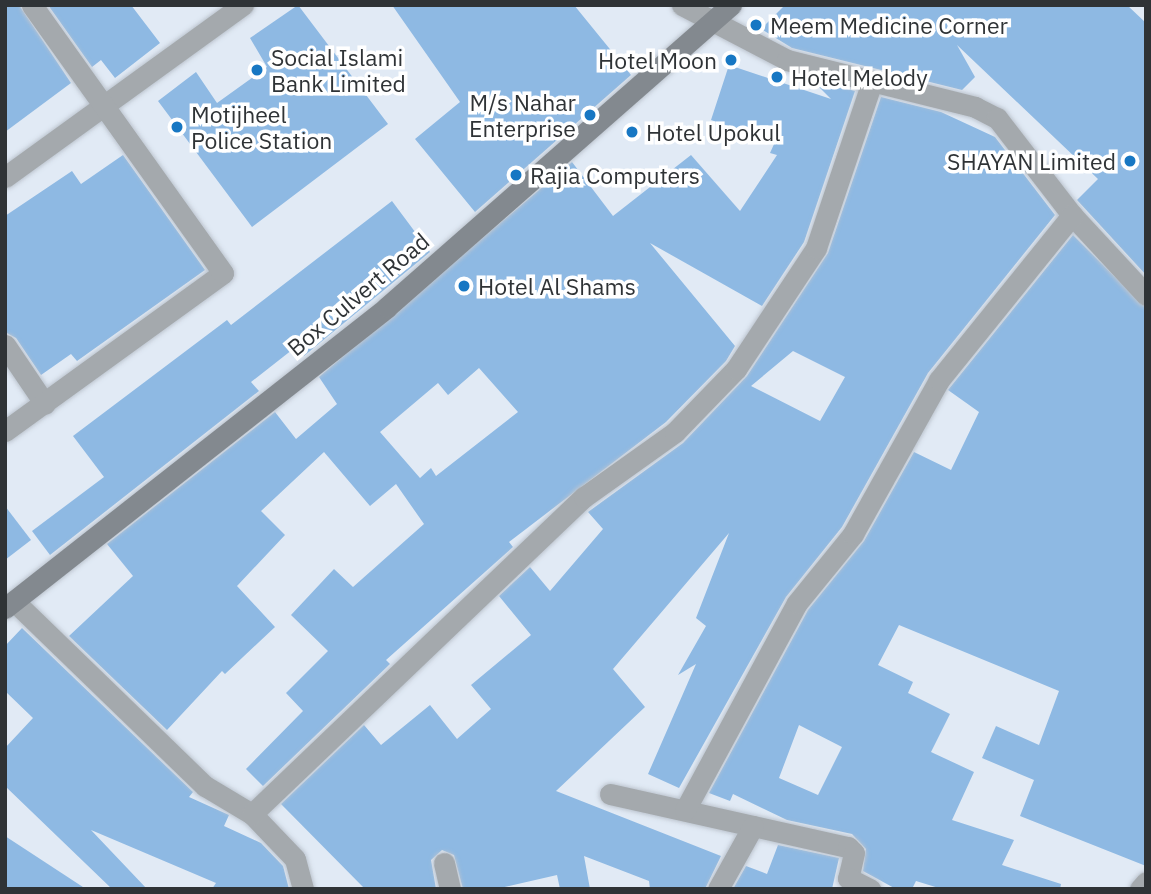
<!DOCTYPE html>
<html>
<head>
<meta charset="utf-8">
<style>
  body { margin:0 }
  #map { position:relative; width:1151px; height:894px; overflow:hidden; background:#e1eaf5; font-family:"IBM Plex Sans",sans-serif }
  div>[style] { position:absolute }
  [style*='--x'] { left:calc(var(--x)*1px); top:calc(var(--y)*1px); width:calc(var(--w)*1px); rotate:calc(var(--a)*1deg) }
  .building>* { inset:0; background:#8eb9e3 }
  .roads { filter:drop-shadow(0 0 2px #bdc5cf) drop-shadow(0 0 2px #bdc5cf) }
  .street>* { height:21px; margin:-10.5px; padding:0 10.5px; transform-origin:10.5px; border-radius:10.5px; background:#a4a9ad }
  .secondary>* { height:21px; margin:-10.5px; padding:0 10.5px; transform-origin:10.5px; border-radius:10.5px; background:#83898f }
  .dots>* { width:19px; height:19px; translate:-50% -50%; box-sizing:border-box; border:4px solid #fff; border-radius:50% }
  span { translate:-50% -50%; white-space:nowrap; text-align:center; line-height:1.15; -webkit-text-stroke:7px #fff; paint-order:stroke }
  .poi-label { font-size:23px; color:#2f3336 }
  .left { translate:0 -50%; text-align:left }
  .right { translate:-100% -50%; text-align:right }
  .street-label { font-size:23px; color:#2f3336 }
  .frame { position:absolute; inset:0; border:7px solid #2f3336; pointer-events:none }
</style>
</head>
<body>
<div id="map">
  <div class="building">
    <i style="clip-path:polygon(5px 5px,19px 5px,71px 83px,5px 132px)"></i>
    <i style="clip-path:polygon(48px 5px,131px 5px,160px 43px,115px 78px,101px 60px,92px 67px)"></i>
    <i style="clip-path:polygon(298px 5px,388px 124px,252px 227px,158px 101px,196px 72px,217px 103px,267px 67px,250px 38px)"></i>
    <i style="clip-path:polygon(392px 5px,574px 5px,631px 75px,475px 212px,415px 139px,460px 102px)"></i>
    <i style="clip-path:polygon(785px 5px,1127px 5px,1146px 23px,1146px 275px,1077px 200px,1098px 179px,957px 45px,975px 77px,962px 90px,792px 48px,761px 29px)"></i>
    <i style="clip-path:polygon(evenodd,729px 65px,831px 99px,812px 80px,855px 91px,804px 242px,762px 306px,650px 243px,735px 346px,726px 361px,666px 422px,509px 542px,513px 547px,386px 660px,390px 664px,263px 786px,246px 769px,303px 711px,286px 693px,328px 651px,291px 615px,334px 569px,353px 587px,424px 524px,396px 484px,370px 506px,324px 452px,261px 511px,285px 535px,237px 586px,275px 627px,225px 674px,222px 671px,167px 730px,69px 636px,133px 576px,107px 544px,275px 412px,296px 439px,337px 404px,319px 377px,572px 162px,613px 216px,691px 155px,740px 211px,777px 155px,770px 153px,775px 142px,711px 120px,729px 65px,479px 368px,518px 412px,436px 476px,431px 468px,420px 478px,380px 432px,438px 383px,448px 395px,479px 368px)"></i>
    <i style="clip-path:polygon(evenodd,881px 97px,941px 112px,995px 137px,1055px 215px,928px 373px,842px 527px,786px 597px,679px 788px,648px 774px,696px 664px,678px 675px,706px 626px,696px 618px,729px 533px,613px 669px,645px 707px,556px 791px,721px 856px,705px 889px,650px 889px,649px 881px,584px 856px,590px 889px,560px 889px,557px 875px,496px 889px,463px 889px,454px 855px,442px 850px,431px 860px,436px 889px,365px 889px,281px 804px,364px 725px,381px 745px,430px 705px,457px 739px,491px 709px,471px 685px,531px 635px,499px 596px,530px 567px,550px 591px,603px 529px,588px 512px,683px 443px,747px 376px,828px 253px,881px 97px,793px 351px,845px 377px,820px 421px,751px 386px,793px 351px)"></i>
    <i style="clip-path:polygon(123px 155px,205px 270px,77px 361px,71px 354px,41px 375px,16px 338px,5px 332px,5px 216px,72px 171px,81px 184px)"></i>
    <i style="clip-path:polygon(392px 201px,430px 252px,304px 356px,297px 346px,251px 382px,259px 391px,50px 555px,32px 531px,104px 477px,73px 436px,227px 320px,231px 325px)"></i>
    <i style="clip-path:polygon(evenodd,1073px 235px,1146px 308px,1146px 866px,1020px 816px,1034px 780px,982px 758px,996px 726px,1039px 745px,1059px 691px,899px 625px,878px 665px,913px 682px,908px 693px,950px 714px,931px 752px,974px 772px,952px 820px,1014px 840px,1002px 865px,1061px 884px,1060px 889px,942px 889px,916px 881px,912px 889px,896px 889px,863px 871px,866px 849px,852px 834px,787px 820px,733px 794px,730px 801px,709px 793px,808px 610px,864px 541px,914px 452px,951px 470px,979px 412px,948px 390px,1073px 235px,799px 725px,842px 747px,818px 795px,779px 778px,799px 725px)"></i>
    <i style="clip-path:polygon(5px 506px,31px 540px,5px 560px)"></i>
    <i style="clip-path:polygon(22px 628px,193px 792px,189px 797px,229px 815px,224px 826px,261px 843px,283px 866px,289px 889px,212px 889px,216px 883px,91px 830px,147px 889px,112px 889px,5px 786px,5px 748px,33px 718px,5px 691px,5px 646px)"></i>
    <i style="clip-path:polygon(5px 836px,86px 889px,5px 889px)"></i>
    <i style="clip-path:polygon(778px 845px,839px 858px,832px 889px,733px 889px,746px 866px,767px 874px)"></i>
  </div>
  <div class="roads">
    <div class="street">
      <i style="--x:682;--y:5;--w:119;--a:27.6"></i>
      <i style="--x:787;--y:60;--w:194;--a:14"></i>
      <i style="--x:975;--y:107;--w:25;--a:27"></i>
      <i style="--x:997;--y:118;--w:123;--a:52.3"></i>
      <i style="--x:1072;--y:215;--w:109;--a:47.2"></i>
      <i style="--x:5;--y:177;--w:294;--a:-35.9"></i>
      <i style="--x:5;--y:345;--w:71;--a:55.9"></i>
      <i style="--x:5;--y:431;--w:269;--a:-35.9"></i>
      <i style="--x:223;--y:273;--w:329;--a:-125.5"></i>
      <i style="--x:14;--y:601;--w:266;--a:44.1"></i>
      <i style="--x:205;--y:786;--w:55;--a:30.8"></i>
      <i style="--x:252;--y:814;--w:62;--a:46.3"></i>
      <i style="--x:295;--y:859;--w:31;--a:75"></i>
      <i style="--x:610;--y:794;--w:244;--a:12.6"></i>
      <i style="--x:848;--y:847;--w:8;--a:45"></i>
      <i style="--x:854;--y:853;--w:26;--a:103"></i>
      <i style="--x:848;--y:878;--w:25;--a:27"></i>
      <i style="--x:685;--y:810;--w:235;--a:-61.6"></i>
      <i style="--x:797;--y:603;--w:89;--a:-50.9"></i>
      <i style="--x:853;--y:534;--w:176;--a:-60.8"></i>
      <i style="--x:939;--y:380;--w:212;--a:-51.1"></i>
      <i style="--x:252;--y:814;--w:459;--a:-43.7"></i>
      <i style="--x:584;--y:497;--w:112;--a:-35.5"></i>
      <i style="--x:675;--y:432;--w:88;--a:-45.9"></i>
      <i style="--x:736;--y:369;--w:145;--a:-56.5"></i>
      <i style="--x:816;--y:248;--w:175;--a:-71.4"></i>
      <i style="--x:444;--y:863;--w:27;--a:77"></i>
      <i style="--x:718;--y:889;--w:72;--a:-60.9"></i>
      <i style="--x:1140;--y:889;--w:9;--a:-49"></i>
    </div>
    <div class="secondary">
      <i style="--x:5;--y:608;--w:486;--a:-38.2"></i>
      <i style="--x:387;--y:307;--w:458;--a:-41.3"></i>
    </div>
  </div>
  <div class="dots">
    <i style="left:756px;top:25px;background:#1777c3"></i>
    <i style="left:731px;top:60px;background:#1777c3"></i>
    <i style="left:257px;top:70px;background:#1777c3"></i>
    <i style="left:777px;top:77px;background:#1777c3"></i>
    <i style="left:590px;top:115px;background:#1777c3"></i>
    <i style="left:177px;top:127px;background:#1777c3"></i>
    <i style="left:632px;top:132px;background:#1777c3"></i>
    <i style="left:1130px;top:161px;background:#1777c3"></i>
    <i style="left:516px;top:175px;background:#1777c3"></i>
    <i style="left:464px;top:286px;background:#1777c3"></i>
  </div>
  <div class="poi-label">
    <span class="left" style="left:770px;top:25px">Meem Medicine Corner</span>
    <span class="left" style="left:271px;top:70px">Social Islami<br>Bank Limited</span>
    <span class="right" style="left:717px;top:60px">Hotel Moon</span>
    <span class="left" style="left:791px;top:77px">Hotel Melody</span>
    <span class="right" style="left:576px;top:115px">M/s Nahar<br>Enterprise</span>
    <span class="left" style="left:191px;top:127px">Motijheel<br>Police Station</span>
    <span class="left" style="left:646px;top:132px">Hotel Upokul</span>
    <span class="right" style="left:1116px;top:161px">SHAYAN Limited</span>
    <span class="left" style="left:530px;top:175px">Rajia Computers</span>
    <span class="left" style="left:478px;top:286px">Hotel Al Shams</span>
  </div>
  <div class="street-label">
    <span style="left:358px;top:294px;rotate:-40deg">Box Culvert Road</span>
  </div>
  <div class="frame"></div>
</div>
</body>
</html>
